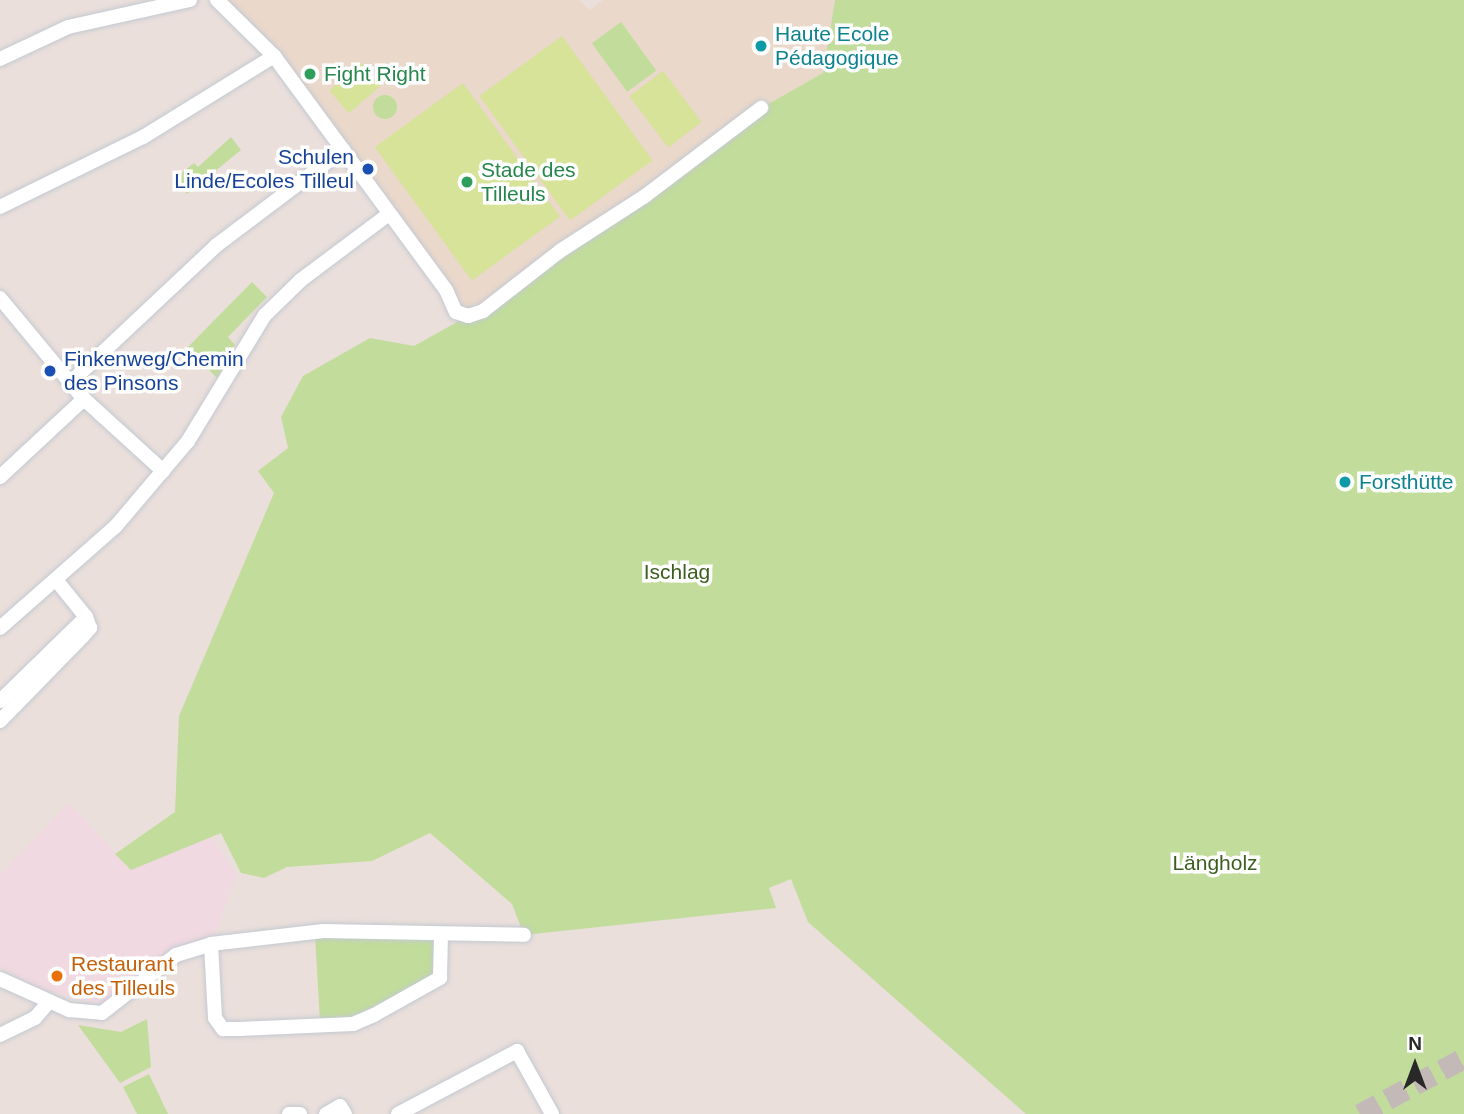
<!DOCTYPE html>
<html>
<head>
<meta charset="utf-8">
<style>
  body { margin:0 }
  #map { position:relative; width:1464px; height:1114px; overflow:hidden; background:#eadfdb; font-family:Arial,sans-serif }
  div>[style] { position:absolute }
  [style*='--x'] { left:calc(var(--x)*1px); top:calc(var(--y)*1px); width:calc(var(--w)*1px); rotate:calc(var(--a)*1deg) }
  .education>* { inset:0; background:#ead8cb }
  .medical>* { inset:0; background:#f0d9e0 }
  .green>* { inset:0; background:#c2dc9b; transform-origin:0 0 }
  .round { border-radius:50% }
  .pitch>* { inset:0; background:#d6e398; transform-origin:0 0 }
  .highway-tunnel>* { height:21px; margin-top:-10.5px; transform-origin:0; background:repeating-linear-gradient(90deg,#c3bab7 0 21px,transparent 0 31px) }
  .roads { filter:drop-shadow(0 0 2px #c3c9d1) drop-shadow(0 0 2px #c3c9d1) }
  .minor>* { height:14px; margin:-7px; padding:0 7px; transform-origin:7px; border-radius:7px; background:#fff }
  .dots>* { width:19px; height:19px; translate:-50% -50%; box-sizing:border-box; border:4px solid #fff; border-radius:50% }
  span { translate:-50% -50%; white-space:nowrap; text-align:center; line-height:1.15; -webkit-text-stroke:7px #fff; paint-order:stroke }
  .culture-label { font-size:21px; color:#0d838f }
  .left { translate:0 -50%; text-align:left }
  .leisure-label { font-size:21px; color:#27864d }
  .transit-label { font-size:21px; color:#164399 }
  .right { translate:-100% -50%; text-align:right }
  .park-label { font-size:21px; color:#3c5e1f }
  .food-label { font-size:21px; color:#c56008 }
  .north { position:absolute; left:1380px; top:1030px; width:70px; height:70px; -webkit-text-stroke:5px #fff; paint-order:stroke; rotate:0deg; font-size:19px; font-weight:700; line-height:28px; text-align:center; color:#282828 }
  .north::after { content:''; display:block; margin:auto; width:24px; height:32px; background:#282828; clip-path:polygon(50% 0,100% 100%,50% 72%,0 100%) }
</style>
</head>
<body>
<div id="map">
  <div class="education">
    <i style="clip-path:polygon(217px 0,579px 0,590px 10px,603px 0,835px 0,823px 73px,761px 108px,468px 316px,274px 56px)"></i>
  </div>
  <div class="medical">
    <i style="clip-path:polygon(69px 803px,131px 870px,211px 836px,237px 875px,214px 938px,108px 1007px,40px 989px,0 967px,0 875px)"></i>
  </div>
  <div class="green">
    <i style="clip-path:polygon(835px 0,1464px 0,1464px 1114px,1026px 1114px,808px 922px,791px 879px,769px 888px,776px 908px,524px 935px,512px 904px,430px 833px,372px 861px,287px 867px,264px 878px,241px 873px,221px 833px,131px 870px,115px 854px,175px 812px,179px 716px,274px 493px,258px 471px,288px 448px,281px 417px,303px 376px,370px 338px,414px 346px,468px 316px,761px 108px,823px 73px)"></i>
    <i style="left:621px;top:22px;width:60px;height:36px;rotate:54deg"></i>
    <i class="round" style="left:373px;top:95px;width:24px;height:24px"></i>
    <i style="clip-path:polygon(231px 137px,241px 150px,187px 194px,175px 178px,194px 163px,198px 167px)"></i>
    <i style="clip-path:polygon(252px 282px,267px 297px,228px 337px,235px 345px,217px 378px,187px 348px)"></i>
    <i style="clip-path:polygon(315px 935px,435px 940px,434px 975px,351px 1020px,320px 1021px)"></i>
    <i style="clip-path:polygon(147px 1019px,151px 1067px,120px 1083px,78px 1025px,121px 1032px)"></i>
    <i style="clip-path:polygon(149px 1074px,168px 1114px,137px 1114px,123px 1087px)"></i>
  </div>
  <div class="pitch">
    <i style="left:562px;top:36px;width:154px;height:102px;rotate:54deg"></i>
    <i style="left:361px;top:63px;width:30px;height:42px;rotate:49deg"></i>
    <i style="left:663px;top:71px;width:64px;height:42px;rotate:53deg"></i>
    <i style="left:463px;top:83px;width:165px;height:109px;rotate:54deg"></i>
  </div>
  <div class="highway-tunnel">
    <i style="--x:1360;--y:1114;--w:118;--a:-28.3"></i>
  </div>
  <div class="roads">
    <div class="minor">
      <i style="--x:217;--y:0;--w:80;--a:44.5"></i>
      <i style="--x:274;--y:56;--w:290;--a:53.7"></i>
      <i style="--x:446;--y:290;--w:24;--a:66"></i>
      <i style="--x:456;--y:312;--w:13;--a:18"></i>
      <i style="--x:468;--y:316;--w:16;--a:-18"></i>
      <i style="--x:483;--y:311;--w:98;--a:-37.9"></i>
      <i style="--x:560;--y:251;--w:101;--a:-32.9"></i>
      <i style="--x:645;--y:196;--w:146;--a:-37.2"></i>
      <i style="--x:0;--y:59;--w:75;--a:-25.2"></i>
      <i style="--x:68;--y:27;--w:125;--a:-12.5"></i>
      <i style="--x:0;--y:207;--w:159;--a:-26.1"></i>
      <i style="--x:143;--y:137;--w:154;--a:-31.7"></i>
      <i style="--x:0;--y:298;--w:131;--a:50.3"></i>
      <i style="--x:84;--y:399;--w:107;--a:42.3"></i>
      <i style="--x:70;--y:383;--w:202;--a:-43.2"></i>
      <i style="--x:217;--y:245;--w:158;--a:-37"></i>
      <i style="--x:0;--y:477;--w:115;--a:-42.9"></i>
      <i style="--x:0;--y:628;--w:154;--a:-41.3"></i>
      <i style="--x:116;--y:526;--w:111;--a:-49.7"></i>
      <i style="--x:188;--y:441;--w:148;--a:-58.6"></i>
      <i style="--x:265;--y:315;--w:50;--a:-44.2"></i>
      <i style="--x:301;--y:280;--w:110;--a:-36.9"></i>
      <i style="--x:0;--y:701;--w:120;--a:-44.3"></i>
      <i style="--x:86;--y:617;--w:48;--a:-129"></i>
      <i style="--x:0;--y:721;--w:119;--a:-45.7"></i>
      <i style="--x:83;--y:636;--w:11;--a:-49"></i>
      <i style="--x:90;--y:628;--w:12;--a:-110"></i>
      <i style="--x:211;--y:944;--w:74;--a:86.9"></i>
      <i style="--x:215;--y:1018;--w:14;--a:54"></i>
      <i style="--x:223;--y:1029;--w:16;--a:0"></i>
      <i style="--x:239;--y:1029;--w:114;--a:-2.5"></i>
      <i style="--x:353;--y:1024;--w:23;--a:-23"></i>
      <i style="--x:374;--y:1015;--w:76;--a:-29.3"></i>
      <i style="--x:440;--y:978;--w:44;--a:-88.7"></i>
      <i style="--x:0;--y:979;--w:76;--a:24.2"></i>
      <i style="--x:69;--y:1010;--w:33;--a:5"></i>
      <i style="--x:102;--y:1013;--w:94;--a:-38.1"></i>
      <i style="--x:176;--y:955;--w:37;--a:-17"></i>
      <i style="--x:211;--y:944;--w:113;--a:-6.6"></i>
      <i style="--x:323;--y:931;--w:201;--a:1.1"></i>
      <i style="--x:0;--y:1035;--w:39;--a:-26"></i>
      <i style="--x:35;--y:1018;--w:20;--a:-49"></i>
      <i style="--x:289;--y:1114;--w:11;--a:0"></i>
      <i style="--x:326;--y:1114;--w:16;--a:-30"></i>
      <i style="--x:340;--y:1106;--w:9;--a:58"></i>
      <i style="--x:398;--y:1114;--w:135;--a:-27.9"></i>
      <i style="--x:517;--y:1051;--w:72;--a:60.9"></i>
    </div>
  </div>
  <div class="dots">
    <i style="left:761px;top:46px;background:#0f9aa8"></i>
    <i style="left:310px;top:74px;background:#2e9e5b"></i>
    <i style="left:368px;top:169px;background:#1a4fb4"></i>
    <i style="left:467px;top:182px;background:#2e9e5b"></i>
    <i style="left:50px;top:371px;background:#1a4fb4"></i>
    <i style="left:1345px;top:482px;background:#0f9aa8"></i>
    <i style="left:57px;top:976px;background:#e8710a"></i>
  </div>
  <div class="culture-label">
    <span class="left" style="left:775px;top:46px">Haute Ecole<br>Pédagogique</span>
    <span class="left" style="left:1359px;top:482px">Forsthütte</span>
  </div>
  <div class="leisure-label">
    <span class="left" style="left:324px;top:74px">Fight Right</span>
    <span class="left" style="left:481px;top:182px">Stade des<br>Tilleuls</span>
  </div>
  <div class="transit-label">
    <span class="right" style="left:354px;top:169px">Schulen<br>Linde/Ecoles Tilleul</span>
    <span class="left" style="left:64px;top:371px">Finkenweg/Chemin<br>des Pinsons</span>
  </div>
  <div class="park-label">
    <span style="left:677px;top:572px">Ischlag</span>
    <span style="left:1215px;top:863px">Längholz</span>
  </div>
  <div class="food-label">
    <span class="left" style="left:71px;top:976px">Restaurant<br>des Tilleuls</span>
  </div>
  <div class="north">N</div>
</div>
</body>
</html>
